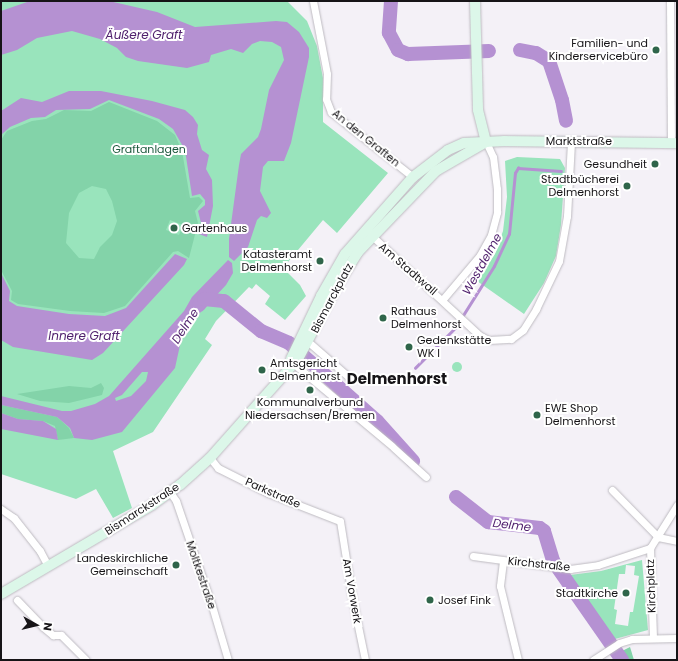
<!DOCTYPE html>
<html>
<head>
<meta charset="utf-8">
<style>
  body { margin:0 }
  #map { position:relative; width:678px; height:661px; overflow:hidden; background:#f4f1f7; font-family:Poppins,sans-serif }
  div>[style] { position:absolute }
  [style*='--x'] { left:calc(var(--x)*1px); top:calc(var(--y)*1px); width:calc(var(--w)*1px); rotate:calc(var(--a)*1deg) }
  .green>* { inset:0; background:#99e4bc }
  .round { border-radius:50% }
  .forest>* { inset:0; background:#83d3a9 }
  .water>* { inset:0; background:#b591d2 }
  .stream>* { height:2.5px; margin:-1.25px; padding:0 1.25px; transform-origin:1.25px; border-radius:1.25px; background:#b591d2 }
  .river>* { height:14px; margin:-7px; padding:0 7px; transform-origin:7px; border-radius:7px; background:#b591d2 }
  .roads { filter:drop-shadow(0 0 1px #bebbc1) drop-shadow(0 0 1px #bebbc1) }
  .minor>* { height:7px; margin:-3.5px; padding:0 3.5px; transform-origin:3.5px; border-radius:3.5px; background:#fff }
  .secondary>* { height:10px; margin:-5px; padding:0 5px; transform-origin:5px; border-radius:5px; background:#dcf7e9 }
  .dots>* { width:11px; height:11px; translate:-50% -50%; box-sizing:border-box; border:2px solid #fff; border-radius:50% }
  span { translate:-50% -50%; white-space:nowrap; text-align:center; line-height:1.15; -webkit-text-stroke:4px #fff; paint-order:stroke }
  .poi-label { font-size:11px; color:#161417 }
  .right { translate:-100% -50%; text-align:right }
  .left { translate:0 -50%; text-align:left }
  .street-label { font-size:11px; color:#161417 }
  .park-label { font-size:11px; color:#1c593d }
  .water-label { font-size:12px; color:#51226e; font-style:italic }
  .district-label { font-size:15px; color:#161417; font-weight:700 }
  .frame { position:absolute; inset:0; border:2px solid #161417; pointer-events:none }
  .north { position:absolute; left:16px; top:605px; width:40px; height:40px; -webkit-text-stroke:3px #fff; paint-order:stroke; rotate:98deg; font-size:11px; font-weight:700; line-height:16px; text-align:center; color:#161417 }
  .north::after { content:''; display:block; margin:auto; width:14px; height:18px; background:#161417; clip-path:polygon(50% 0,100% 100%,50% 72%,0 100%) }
</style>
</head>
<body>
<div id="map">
  <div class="green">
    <i style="clip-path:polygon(1px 1px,287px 1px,307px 21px,317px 46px,323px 78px,323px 122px,388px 173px,337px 233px,323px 220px,283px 268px,300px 285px,306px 296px,285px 320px,265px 304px,270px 296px,256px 284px,252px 289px,249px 287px,216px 321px,205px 339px,212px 345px,153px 432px,113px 451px,132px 508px,113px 518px,96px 489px,76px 499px,1px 474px)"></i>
    <i style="clip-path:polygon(517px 157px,560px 159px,565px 168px,561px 225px,556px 256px,544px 283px,524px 314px,477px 281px,495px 254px,503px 231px,507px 197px,505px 161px)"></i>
    <i class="round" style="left:452px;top:362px;width:10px;height:10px"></i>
    <i style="clip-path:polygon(evenodd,642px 560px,648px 630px,615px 639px,570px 575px,601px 571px,642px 560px,626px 565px,635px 566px,634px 575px,639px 576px,633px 612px,630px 612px,628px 626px,615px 624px,617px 610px,614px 609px,619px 574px,625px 574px,626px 565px)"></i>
  </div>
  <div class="forest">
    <i style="clip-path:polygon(evenodd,109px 102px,157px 121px,175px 135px,182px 151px,190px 198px,199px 197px,203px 201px,195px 211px,198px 223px,189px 258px,178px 251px,173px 252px,125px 306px,104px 313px,70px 311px,18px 304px,11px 300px,12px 291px,1px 270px,1px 140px,7px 131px,32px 121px,46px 119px,64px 110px,91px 111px,109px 102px,92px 186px,106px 189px,112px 201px,117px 221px,112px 235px,100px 247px,94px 259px,79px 258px,66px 243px,69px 213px,79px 193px,92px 186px,109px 102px,170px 220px,183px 225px,179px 235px,166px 230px,170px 220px)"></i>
    <i style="clip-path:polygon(101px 383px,104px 388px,102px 395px,69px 403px,40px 401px,17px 394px,69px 386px,91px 388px)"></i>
    <i style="clip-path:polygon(1px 405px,57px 417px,69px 428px,74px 438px,58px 440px,55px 426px,43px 421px,18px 419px,1px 413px)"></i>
    <i style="clip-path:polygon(630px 647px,634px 660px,625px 660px,620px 652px)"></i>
  </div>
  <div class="water">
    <i style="clip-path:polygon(30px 1px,109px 1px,157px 12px,195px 27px,276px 21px,287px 22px,299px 32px,309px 48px,309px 57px,291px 143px,284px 161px,268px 161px,263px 167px,260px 191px,271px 213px,267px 218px,261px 216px,257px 220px,248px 247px,234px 261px,229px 257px,229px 239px,239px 165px,241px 154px,258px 137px,261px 129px,269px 90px,284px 60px,281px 47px,272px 42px,260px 41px,252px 44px,243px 53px,231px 49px,211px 55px,209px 62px,187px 68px,138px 61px,126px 57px,117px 48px,100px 39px,72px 31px,37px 38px,17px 50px,1px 55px,1px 11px)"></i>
    <i style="clip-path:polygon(69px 91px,101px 91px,152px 101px,185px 110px,193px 117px,198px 125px,197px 134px,202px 150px,209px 155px,206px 169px,212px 180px,213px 206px,207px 237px,196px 233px,201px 223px,198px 211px,205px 205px,205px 200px,200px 194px,192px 196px,185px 150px,173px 129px,159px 119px,109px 100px,90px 109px,56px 110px,45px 117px,31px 118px,10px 127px,1px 135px,1px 111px,21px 98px,42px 102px)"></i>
    <i style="clip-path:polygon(175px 254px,187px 259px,184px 265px,103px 353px,92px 360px,13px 347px,1px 340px,1px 273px,10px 291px,9px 301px,17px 306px,69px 314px,105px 316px,126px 308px)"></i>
    <i style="clip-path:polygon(evenodd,228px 260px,232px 263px,233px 273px,226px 285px,198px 315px,187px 334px,182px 336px,175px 368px,122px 432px,92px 440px,74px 438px,70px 428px,57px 417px,1px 405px,1px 396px,62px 411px,71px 411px,95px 404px,109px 396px,184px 311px,192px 297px,228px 260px,142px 372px,148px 372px,146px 381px,131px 396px,116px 401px,115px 398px,122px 395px,142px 372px)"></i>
    <i style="clip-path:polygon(1px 413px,18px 419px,43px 421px,56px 429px,58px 440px,1px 429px)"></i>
  </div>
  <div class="stream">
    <i style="--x:415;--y:368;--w:57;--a:-45"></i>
    <i style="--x:455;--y:328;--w:73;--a:-57.8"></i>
    <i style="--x:494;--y:266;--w:35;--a:-65"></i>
    <i style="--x:509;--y:234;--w:61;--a:-84.4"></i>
    <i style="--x:515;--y:173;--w:6;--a:-59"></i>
    <i style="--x:518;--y:168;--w:43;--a:4"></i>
  </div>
  <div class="river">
    <i style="--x:391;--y:1;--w:32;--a:94"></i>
    <i style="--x:389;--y:33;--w:19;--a:62"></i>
    <i style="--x:398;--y:50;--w:11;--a:22"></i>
    <i style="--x:408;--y:54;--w:81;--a:-2.1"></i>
    <i style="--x:520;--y:50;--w:16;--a:11"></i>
    <i style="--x:536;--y:53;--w:15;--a:32"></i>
    <i style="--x:549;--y:61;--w:41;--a:71.6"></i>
    <i style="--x:562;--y:100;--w:21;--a:79"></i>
    <i style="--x:199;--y:305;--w:8;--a:-50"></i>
    <i style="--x:204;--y:299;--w:20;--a:6"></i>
    <i style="--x:224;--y:301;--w:48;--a:39"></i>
    <i style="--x:261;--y:331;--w:30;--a:23"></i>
    <i style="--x:289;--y:343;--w:118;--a:41.6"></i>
    <i style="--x:377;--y:421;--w:54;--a:48"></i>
    <i style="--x:456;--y:497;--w:41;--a:38"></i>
    <i style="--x:488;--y:522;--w:52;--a:6.6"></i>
    <i style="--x:540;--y:528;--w:5;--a:37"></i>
    <i style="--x:544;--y:531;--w:31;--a:73"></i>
    <i style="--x:553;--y:561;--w:121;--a:55.1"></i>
  </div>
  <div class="roads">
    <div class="minor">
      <i style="--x:313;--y:1;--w:74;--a:79.1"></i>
      <i style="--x:327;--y:74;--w:25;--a:92"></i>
      <i style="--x:326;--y:99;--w:14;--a:69"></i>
      <i style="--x:331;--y:112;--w:105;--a:38.4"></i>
      <i style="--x:670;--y:1;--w:141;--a:89.6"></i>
      <i style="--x:371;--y:235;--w:147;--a:42.8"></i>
      <i style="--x:479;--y:335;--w:11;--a:27"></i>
      <i style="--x:489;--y:340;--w:22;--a:-3"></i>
      <i style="--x:511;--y:339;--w:15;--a:-37"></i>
      <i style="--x:523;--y:330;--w:25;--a:-58"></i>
      <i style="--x:536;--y:309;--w:53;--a:-64.4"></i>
      <i style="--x:559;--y:261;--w:46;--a:-79.9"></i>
      <i style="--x:567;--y:216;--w:75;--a:-86.9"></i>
      <i style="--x:443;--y:299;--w:57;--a:-49.9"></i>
      <i style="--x:480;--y:255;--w:23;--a:-61"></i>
      <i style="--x:491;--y:235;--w:24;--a:-75"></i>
      <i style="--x:497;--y:212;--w:23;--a:-90"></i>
      <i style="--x:497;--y:189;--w:32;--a:-97"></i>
      <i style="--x:493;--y:157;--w:17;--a:-115"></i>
      <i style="--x:305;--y:339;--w:60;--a:40.9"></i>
      <i style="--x:294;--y:364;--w:128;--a:39.9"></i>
      <i style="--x:394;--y:448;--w:43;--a:42.2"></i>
      <i style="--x:210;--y:458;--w:13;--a:51"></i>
      <i style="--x:218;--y:468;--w:56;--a:26.6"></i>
      <i style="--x:268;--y:493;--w:77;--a:21.3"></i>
      <i style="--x:340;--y:521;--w:77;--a:81"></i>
      <i style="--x:352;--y:597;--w:64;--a:78.3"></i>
      <i style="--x:612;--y:490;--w:66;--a:45.6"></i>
      <i style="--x:658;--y:537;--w:19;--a:12"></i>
      <i style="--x:170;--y:492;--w:11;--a:56"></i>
      <i style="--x:176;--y:501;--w:111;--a:71.1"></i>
      <i style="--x:212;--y:606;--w:56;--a:73.5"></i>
      <i style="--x:1;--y:509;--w:16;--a:35"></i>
      <i style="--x:14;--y:518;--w:42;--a:51.8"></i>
      <i style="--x:40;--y:551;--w:17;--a:62"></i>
      <i style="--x:473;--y:556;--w:98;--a:7.6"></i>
      <i style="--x:570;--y:569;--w:28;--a:-8"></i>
      <i style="--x:598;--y:565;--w:55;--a:-18.1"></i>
      <i style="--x:503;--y:561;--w:25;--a:97"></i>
      <i style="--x:500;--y:586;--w:76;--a:76.3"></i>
      <i style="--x:17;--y:600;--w:37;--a:46"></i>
      <i style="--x:43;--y:627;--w:13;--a:39"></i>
      <i style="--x:53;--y:635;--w:8;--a:0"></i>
      <i style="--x:61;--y:635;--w:35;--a:45"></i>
      <i style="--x:653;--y:638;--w:90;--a:-91.9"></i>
      <i style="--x:650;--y:548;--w:51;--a:-57.9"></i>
      <i style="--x:593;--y:660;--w:31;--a:-33"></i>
      <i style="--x:619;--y:643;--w:14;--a:-17"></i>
      <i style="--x:632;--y:639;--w:45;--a:-1.3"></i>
    </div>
    <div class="secondary">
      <i style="--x:475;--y:1;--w:109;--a:88.4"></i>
      <i style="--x:478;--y:110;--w:33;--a:76"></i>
      <i style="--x:291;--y:359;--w:70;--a:-64.5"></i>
      <i style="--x:321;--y:296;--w:48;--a:-60.3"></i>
      <i style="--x:345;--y:254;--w:103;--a:-48.6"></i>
      <i style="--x:413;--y:177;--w:44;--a:-37.6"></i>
      <i style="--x:448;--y:150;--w:17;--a:-24"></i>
      <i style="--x:464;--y:143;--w:41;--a:-2.8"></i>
      <i style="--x:505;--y:141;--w:172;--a:0.7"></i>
      <i style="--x:1;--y:594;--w:175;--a:-30.5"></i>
      <i style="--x:152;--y:505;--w:34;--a:-36"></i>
      <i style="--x:180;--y:485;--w:40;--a:-42"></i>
      <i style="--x:210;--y:458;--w:132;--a:-48.4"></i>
      <i style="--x:298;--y:359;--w:85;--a:-61.9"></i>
      <i style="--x:338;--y:284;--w:38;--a:-58"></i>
      <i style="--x:358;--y:252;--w:112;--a:-46.1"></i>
      <i style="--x:436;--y:171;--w:58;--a:-30.1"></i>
    </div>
  </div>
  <div class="dots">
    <i style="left:656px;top:50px;background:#2f654a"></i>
    <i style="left:655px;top:164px;background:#2f654a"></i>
    <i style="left:627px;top:186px;background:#2f654a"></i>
    <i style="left:174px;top:228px;background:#2f654a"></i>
    <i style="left:320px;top:261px;background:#2f654a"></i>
    <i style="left:383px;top:318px;background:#2f654a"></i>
    <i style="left:409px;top:347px;background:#2f654a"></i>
    <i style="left:262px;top:370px;background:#2f654a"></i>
    <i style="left:310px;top:390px;background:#2f654a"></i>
    <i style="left:537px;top:415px;background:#2f654a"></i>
    <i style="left:176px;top:565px;background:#2f654a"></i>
    <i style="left:626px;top:593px;background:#2f654a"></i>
    <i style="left:430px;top:600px;background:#2f654a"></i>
  </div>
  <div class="poi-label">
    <span class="right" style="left:648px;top:50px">Familien- und<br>Kinderservicebüro</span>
    <span class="right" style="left:647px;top:164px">Gesundheit</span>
    <span class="right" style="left:619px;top:186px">Stadtbücherei<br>Delmenhorst</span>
    <span class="left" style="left:182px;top:228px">Gartenhaus</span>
    <span class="right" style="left:312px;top:261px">Katasteramt<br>Delmenhorst</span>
    <span class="left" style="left:391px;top:318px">Rathaus<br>Delmenhorst</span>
    <span class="left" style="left:417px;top:347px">Gedenkstätte<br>WK I</span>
    <span class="left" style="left:270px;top:370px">Amtsgericht<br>Delmenhorst</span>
    <span style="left:310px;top:409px">Kommunalverbund<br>Niedersachsen/Bremen</span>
    <span class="left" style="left:545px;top:415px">EWE Shop<br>Delmenhorst</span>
    <span class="right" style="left:168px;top:565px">Landeskirchliche<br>Gemeinschaft</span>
    <span class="right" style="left:618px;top:593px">Stadtkirche</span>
    <span class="left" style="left:438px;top:600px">Josef Fink</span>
  </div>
  <div class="street-label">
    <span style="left:366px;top:138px;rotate:39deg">An den Graften</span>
    <span style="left:579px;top:141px">Marktstraße</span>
    <span style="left:408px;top:269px;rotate:41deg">Am Stadtwall</span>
    <span style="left:332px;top:298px;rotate:-62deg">Bismarckplatz</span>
    <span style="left:273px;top:493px;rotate:24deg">Parkstraße</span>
    <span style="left:142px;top:509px;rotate:-33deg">Bismarckstraße</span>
    <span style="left:539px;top:564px;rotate:6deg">Kirchstraße</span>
    <span style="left:201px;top:575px;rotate:71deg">Moltkestraße</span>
    <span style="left:651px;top:586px;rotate:-92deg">Kirchplatz</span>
    <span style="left:352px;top:591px;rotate:80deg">Am Vorwerk</span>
  </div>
  <div class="park-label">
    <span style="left:149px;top:149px">Graftanlagen</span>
  </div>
  <div class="water-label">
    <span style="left:144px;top:35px">Äußere Graft</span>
    <span style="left:482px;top:264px;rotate:-61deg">Westdelme</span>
    <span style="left:185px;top:326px;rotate:-57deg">Delme</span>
    <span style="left:84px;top:336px">Innere Graft</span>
    <span style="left:512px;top:525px;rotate:7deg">Delme</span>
  </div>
  <div class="district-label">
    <span style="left:397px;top:379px">Delmenhorst</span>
  </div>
  <div class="frame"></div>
  <div class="north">N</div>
</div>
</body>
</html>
